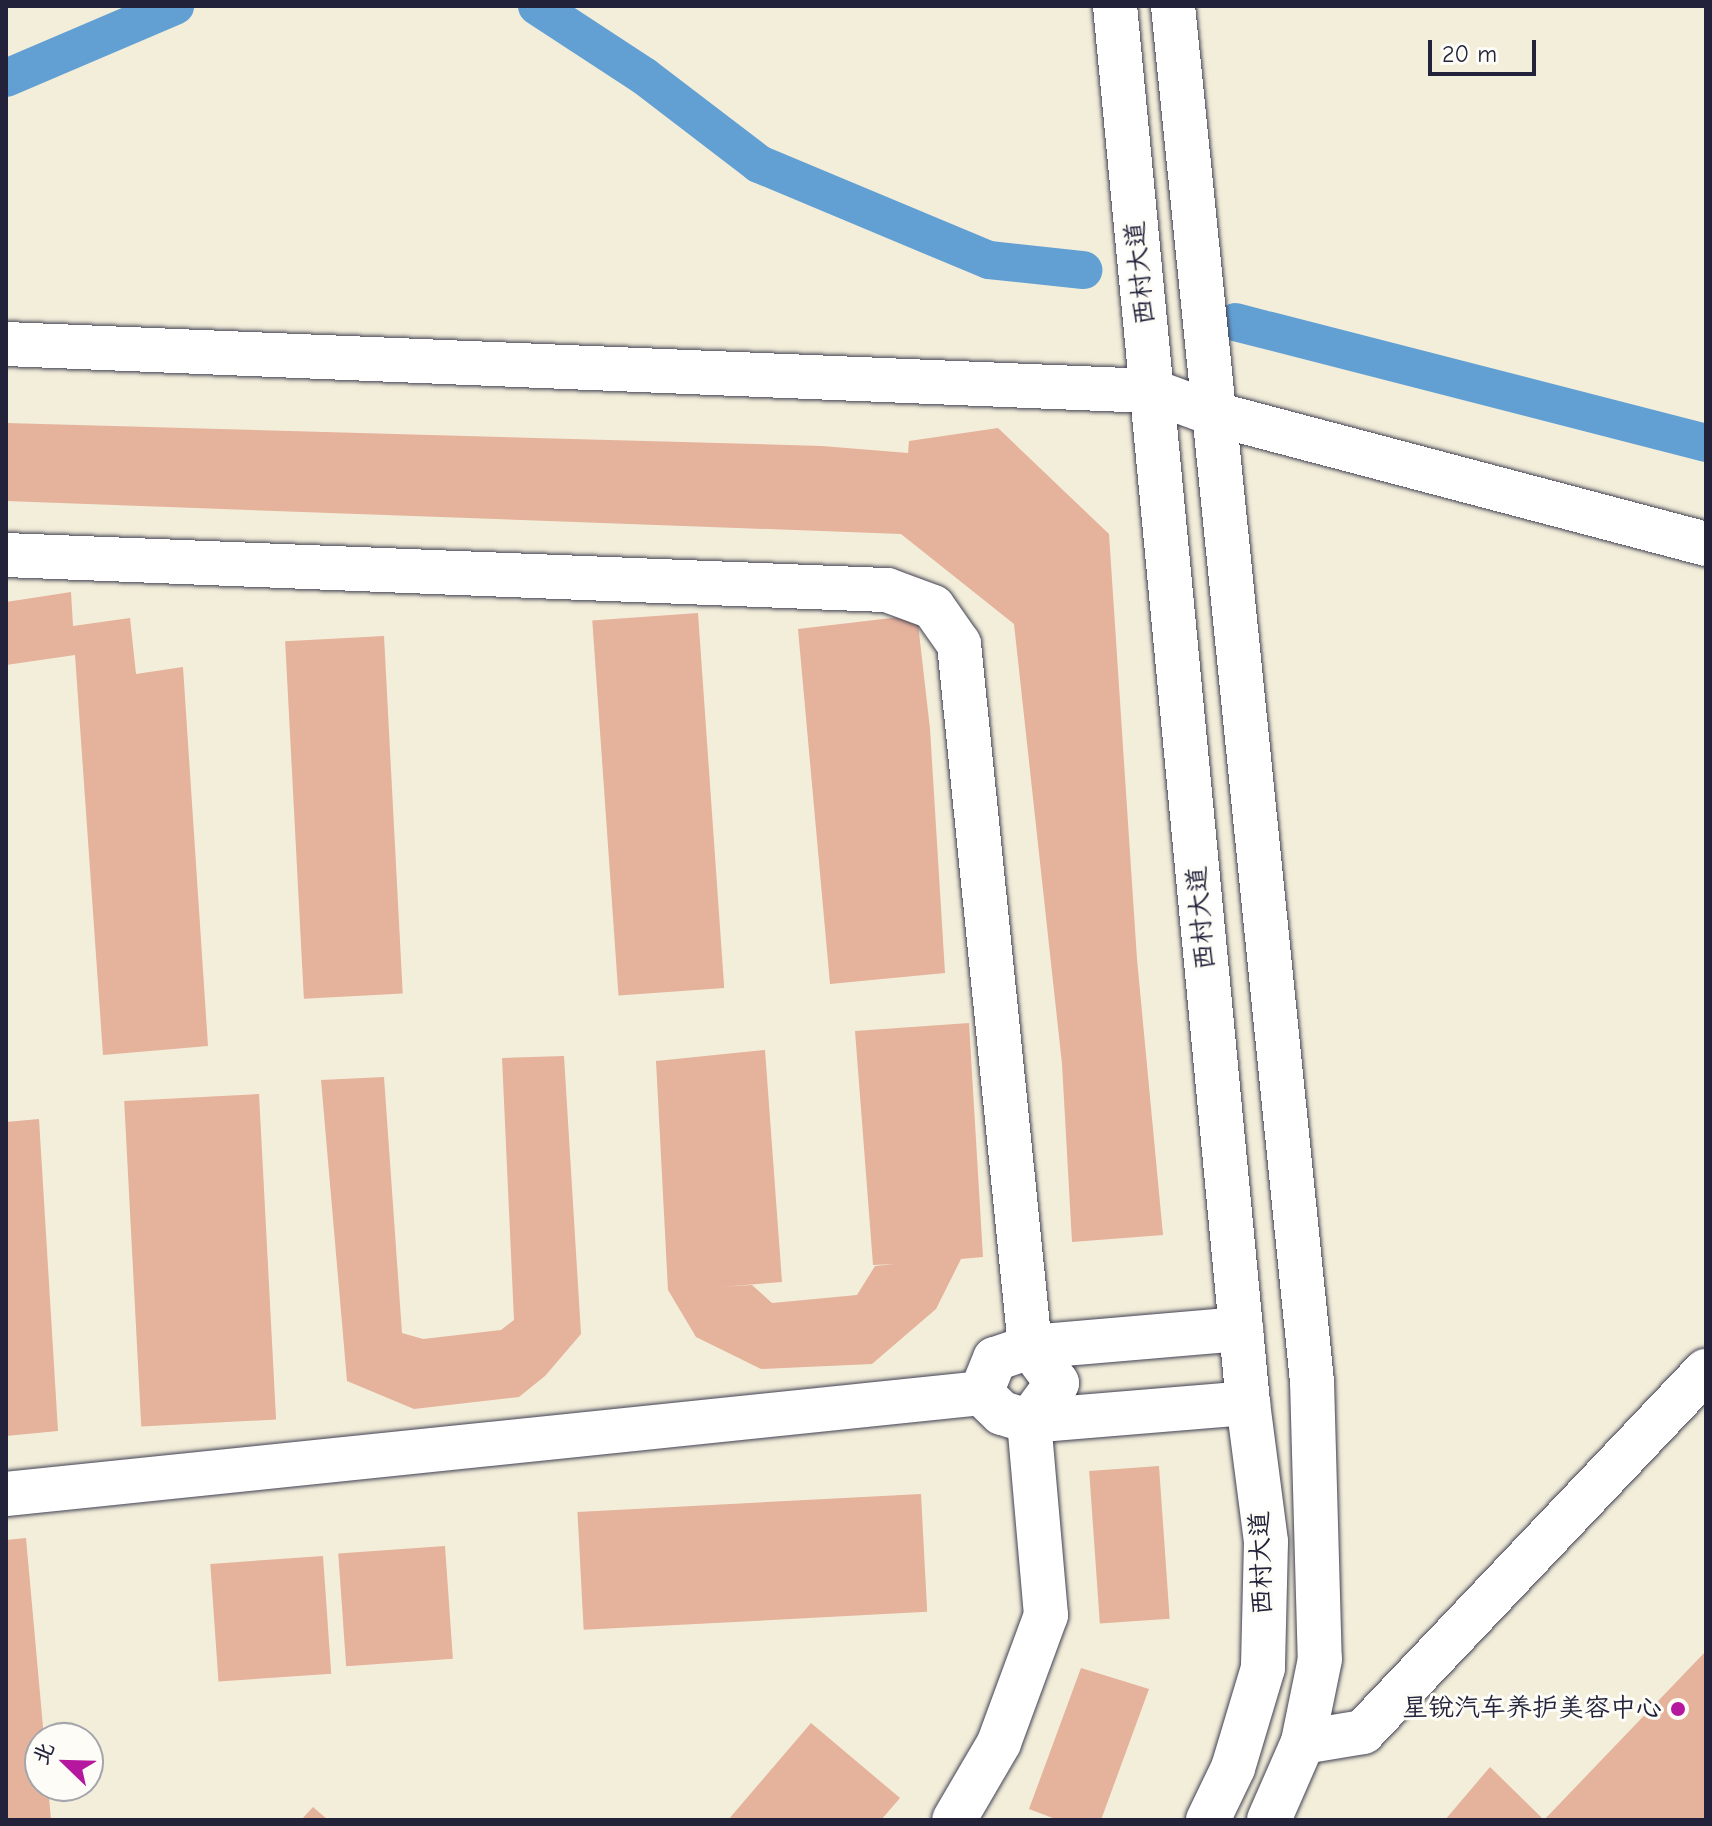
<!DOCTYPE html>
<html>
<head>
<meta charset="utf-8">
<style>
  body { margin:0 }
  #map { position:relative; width:1712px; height:1826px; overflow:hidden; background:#f3eeda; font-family:"Comic Neue","LXGW WenKai TC",sans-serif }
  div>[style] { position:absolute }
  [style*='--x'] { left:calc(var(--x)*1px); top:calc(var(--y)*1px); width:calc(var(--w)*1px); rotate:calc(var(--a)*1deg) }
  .canal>* { height:38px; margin:-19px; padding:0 19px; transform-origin:19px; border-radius:19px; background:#62a0d4 }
  .building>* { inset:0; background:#e5b29c; transform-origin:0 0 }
  .roads { filter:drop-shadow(0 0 2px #414153) drop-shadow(0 0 2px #414153) }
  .minor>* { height:44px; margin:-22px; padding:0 22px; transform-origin:22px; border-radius:22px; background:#fff }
  .dots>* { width:22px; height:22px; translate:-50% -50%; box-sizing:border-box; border:4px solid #fdfcf7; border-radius:50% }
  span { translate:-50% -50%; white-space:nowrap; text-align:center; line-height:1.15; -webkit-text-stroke:6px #fdfcf7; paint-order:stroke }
  .street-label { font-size:26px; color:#22223b }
  .poi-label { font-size:26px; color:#22223b }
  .right { translate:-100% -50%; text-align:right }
  .frame { position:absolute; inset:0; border:8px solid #22223b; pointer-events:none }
  .north { position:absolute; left:24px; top:1722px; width:80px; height:80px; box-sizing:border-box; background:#fdfcf7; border:2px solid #a5a5ac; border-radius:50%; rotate:293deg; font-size:22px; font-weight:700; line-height:32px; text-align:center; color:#22223b }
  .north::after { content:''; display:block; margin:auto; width:28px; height:36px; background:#b5179e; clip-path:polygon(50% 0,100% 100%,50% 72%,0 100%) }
  .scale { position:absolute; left:1428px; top:40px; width:108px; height:36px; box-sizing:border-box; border:4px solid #22223b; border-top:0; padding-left:10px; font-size:24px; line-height:28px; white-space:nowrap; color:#22223b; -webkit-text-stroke:6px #fdfcf7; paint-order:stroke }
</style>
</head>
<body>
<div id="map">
  <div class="canal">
    <i style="--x:537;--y:6;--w:128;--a:33.2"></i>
    <i style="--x:644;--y:76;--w:145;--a:37.4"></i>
    <i style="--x:759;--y:164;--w:249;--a:22.7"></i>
    <i style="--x:989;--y:260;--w:95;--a:6.1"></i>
    <i style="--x:6;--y:78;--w:184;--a:-23.1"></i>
    <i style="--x:1235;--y:322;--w:486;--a:14.4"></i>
  </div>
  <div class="building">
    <i style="clip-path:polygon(6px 423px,822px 446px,908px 453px,909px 441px,998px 428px,1109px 534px,1137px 959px,1163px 1235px,1072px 1242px,1062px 1064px,1014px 624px,901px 534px,6px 501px)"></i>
    <i style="clip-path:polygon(71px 592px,73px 626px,130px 618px,136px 674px,183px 667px,208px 1046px,103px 1055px,75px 655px,6px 665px,6px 602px)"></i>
    <i style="left:698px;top:613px;width:376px;height:106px;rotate:86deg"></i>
    <i style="clip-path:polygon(917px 615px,930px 729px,945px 973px,830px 984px,798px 629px)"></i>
    <i style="left:384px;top:636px;width:358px;height:99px;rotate:87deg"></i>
    <i style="clip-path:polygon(969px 1023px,983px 1257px,961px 1259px,936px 1309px,872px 1364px,761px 1369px,696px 1337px,668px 1290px,656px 1061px,765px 1050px,782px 1282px,720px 1287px,752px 1285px,772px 1303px,857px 1295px,875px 1266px,895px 1264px,873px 1265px,855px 1031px)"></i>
    <i style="clip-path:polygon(564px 1056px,581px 1334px,545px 1376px,519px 1397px,414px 1409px,347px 1381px,321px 1080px,384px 1077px,402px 1333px,423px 1339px,501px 1330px,514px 1320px,502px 1058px)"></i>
    <i style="left:259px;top:1094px;width:326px;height:135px;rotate:87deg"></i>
    <i style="clip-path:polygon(39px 1119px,58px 1431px,6px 1436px,6px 1122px)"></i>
    <i style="left:1159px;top:1466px;width:153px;height:70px;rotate:86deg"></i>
    <i style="left:921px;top:1494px;width:118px;height:344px;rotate:87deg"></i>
    <i style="clip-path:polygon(26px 1538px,44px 1738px,40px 1786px,48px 1786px,51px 1820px,6px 1820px,6px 1540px)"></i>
    <i style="left:445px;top:1546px;width:113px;height:107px;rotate:86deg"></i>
    <i style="left:323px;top:1556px;width:118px;height:113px;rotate:86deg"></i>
    <i style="clip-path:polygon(1706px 1651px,1706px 1820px,1445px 1820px,1490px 1767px,1544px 1820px)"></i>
    <i style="clip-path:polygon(1081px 1668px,1149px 1689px,1101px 1820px,1058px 1820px,1029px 1809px)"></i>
    <i style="clip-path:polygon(811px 1723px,900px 1798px,881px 1820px,728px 1820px)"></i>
    <i style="clip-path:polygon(313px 1807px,328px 1820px,301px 1820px)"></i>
  </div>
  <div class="roads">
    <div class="minor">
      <i style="--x:1115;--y:6;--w:1403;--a:84.56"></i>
      <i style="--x:1248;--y:1403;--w:140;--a:82.6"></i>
      <i style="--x:1266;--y:1542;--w:126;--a:91.4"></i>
      <i style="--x:1263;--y:1668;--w:104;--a:106.7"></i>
      <i style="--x:1233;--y:1768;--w:58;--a:115.7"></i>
      <i style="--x:1173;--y:6;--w:1382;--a:84.23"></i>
      <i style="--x:1312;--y:1381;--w:278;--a:88.4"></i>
      <i style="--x:1320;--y:1659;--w:85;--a:101.6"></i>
      <i style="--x:1303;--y:1742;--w:85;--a:113.6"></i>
      <i style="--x:6;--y:344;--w:1147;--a:2.35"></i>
      <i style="--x:1152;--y:391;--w:63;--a:20.4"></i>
      <i style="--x:1211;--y:413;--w:512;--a:14.82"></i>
      <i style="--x:6;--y:555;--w:882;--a:2.28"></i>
      <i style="--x:887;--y:590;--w:49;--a:20.3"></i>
      <i style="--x:933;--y:607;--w:45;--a:54.9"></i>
      <i style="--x:959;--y:644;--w:707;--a:84.23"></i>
      <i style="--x:1030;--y:1347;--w:45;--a:53.1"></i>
      <i style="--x:1057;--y:1383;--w:47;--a:126.4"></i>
      <i style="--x:1029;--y:1421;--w:195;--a:85"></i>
      <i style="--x:1046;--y:1615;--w:136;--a:110.2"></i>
      <i style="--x:999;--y:1743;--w:89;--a:120.3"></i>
      <i style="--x:981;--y:1393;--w:37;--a:-68"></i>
      <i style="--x:995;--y:1359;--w:37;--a:-19"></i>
      <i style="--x:1030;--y:1347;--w:212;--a:-4.9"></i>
      <i style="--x:6;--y:1494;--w:980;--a:-5.91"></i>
      <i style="--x:981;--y:1393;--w:29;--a:44"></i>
      <i style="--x:1002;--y:1413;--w:28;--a:17"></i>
      <i style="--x:1029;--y:1421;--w:220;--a:-4.7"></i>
      <i style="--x:1303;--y:1742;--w:61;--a:-9.5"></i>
      <i style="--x:1363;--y:1732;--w:498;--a:-46.5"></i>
    </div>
  </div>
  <div class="dots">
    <i style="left:1678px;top:1709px;background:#b5179e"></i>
  </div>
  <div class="street-label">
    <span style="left:1141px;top:273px;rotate:-96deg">西村大道</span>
    <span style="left:1202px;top:918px;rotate:-95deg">西村大道</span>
    <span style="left:1262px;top:1563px;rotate:-92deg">西村大道</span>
  </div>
  <div class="poi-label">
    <span class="right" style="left:1662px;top:1709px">星锐汽车养护美容中心</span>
  </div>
  <div class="frame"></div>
  <div class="north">北</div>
  <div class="scale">20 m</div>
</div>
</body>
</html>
